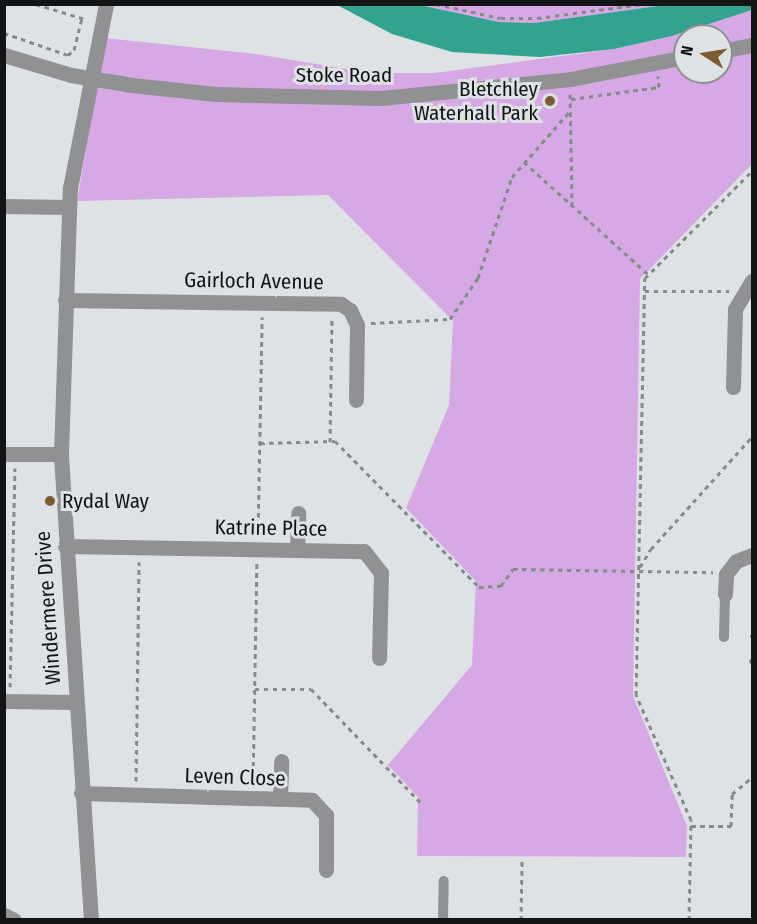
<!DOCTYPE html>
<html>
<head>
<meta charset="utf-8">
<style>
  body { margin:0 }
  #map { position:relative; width:757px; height:924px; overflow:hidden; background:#dfe2e4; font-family:"Fira Sans Condensed",sans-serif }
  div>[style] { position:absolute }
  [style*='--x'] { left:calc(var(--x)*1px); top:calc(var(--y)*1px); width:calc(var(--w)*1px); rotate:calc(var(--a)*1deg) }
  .green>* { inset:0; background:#d6a8e4 }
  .water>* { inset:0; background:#33a391 }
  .path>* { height:3px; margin-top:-1.5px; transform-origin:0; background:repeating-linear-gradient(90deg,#87898a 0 4.5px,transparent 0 9px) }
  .service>* { height:10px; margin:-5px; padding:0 5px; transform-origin:5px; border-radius:5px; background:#919193 }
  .minor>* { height:15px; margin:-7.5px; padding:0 7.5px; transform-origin:7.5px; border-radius:7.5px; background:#919193 }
  .tertiary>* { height:15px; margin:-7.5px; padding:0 7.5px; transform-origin:7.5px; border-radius:7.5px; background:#919193 }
  .dots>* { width:16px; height:16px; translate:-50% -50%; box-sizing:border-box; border:3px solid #dfe2e4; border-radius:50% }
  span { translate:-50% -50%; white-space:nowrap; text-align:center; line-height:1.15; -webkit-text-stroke:6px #dfe2e4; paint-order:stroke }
  .street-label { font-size:21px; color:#131415 }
  .poi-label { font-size:21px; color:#131415 }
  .right { translate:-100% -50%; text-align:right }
  .left { translate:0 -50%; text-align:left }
  .frame { position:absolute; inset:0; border:6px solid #131415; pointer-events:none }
  .north { position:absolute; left:673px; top:24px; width:60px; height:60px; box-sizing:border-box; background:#dfe2e4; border:2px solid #8d9091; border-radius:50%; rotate:282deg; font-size:16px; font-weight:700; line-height:24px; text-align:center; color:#131415 }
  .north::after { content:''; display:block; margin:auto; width:21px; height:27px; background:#7a5c30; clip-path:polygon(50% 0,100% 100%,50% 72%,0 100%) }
</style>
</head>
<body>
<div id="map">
  <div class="green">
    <i style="clip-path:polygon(420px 5px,665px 5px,534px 23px,499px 22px)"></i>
    <i style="clip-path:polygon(evenodd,752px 10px,752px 164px,640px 279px,633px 696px,687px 826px,686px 857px,417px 856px,418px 797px,388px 765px,472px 665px,476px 581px,406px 508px,449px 405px,453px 321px,328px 195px,77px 201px,105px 38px,256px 54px,370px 73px,435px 73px,614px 49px,672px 36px,752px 10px,685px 36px,721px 36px,721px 72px,685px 72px,685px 36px)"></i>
  </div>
  <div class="water">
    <i style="clip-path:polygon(665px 5px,752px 5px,752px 10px,672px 36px,614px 49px,540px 57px,452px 52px,392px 34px,337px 5px,420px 5px,499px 22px,534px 23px)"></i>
  </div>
  <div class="path">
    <i style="--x:36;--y:4;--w:54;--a:17.1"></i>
    <i style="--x:436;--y:4;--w:66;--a:12.2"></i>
    <i style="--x:501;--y:18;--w:36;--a:0"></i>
    <i style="--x:537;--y:18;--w:107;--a:-7.5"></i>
    <i style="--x:4;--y:33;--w:68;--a:19"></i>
    <i style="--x:68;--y:55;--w:8;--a:-40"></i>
    <i style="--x:74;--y:50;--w:33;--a:-76"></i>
    <i style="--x:570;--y:94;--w:112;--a:89"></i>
    <i style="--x:571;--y:99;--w:89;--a:-7.8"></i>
    <i style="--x:659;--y:87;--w:11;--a:-95"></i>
    <i style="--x:524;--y:162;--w:169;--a:42.1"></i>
    <i style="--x:645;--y:291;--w:84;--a:0"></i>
    <i style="--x:371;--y:323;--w:79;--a:-2.9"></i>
    <i style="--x:450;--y:319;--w:50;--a:-55.7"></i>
    <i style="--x:478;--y:278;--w:107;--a:-71.4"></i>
    <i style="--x:512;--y:177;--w:88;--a:-48.7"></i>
    <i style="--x:330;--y:442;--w:125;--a:-89.1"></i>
    <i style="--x:260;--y:443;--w:75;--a:-1.5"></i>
    <i style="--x:335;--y:441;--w:205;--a:45.4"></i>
    <i style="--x:479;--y:587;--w:22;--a:-3"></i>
    <i style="--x:501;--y:586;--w:21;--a:-55"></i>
    <i style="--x:513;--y:569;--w:200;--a:0.9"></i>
    <i style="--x:258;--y:535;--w:218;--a:-88.9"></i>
    <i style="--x:640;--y:567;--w:21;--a:-59"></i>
    <i style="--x:651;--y:549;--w:151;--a:-48"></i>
    <i style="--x:750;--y:636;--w:2;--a:0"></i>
    <i style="--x:750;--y:659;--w:5;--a:68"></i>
    <i style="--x:10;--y:687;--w:219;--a:-88.7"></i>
    <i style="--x:255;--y:689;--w:56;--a:0"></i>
    <i style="--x:311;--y:689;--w:157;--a:46"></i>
    <i style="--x:136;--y:781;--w:219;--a:-89.2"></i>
    <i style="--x:253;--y:784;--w:221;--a:-89"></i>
    <i style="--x:691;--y:826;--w:40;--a:0"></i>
    <i style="--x:731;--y:826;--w:32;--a:-88"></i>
    <i style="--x:732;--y:794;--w:26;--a:-40"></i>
    <i style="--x:521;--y:920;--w:59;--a:-89"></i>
    <i style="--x:689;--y:920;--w:100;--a:-88.9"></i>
    <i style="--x:691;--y:820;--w:137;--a:-113.7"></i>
    <i style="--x:636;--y:695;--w:417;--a:-88.8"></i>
    <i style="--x:645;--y:278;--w:151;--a:-45"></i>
  </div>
  <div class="service">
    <i style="--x:724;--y:637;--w:43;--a:-88.7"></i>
    <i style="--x:443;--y:920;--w:39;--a:-89"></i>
  </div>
  <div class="minor">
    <i style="--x:4;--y:206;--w:64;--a:0.9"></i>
    <i style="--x:65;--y:300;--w:276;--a:0.8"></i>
    <i style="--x:341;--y:304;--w:11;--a:34"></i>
    <i style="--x:350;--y:310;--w:17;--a:65"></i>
    <i style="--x:357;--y:325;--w:75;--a:90.8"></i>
    <i style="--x:733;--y:387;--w:78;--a:-88.5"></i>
    <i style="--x:735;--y:309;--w:33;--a:-59"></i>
    <i style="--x:4;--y:454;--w:57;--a:0"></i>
    <i style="--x:65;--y:546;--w:299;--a:1"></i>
    <i style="--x:364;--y:551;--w:28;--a:52"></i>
    <i style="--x:381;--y:573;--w:85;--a:91.3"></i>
    <i style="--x:297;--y:550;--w:37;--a:-88"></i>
    <i style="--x:725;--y:594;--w:20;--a:-87"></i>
    <i style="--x:726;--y:574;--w:16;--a:-52"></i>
    <i style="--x:736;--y:561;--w:17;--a:-21"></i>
    <i style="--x:4;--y:701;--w:71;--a:0.8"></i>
    <i style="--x:81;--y:793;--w:231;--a:1.7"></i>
    <i style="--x:312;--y:800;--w:21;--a:47"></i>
    <i style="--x:326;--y:815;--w:55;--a:90"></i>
    <i style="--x:280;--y:799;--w:38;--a:-88"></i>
    <i style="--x:4;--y:915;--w:11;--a:27"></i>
    <i style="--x:91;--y:920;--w:467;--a:-93.7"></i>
    <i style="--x:61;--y:454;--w:266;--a:-88.1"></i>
    <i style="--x:70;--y:188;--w:187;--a:-78.9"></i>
  </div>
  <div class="tertiary">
    <i style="--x:721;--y:51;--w:32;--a:-11"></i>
    <i style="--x:4;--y:55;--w:70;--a:16.6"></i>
    <i style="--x:71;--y:75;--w:62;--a:9.3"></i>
    <i style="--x:132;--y:85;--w:84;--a:6.1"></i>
    <i style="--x:216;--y:94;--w:165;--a:1.4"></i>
    <i style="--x:381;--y:98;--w:190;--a:-5.7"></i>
    <i style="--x:570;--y:79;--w:117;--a:-10.8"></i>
  </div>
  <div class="dots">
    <i style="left:550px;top:101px;background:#7a5c30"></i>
    <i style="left:50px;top:501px;background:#7a5c30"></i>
  </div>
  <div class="street-label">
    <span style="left:344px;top:75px">Stoke Road</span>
    <span style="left:254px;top:281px;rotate:1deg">Gairloch Avenue</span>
    <span style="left:271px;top:528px;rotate:1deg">Katrine Place</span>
    <span style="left:48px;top:608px;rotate:-94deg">Windermere Drive</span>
    <span style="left:235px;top:777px;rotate:2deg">Leven Close</span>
  </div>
  <div class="poi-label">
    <span class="right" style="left:538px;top:101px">Bletchley<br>Waterhall Park</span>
    <span class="left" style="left:62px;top:501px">Rydal Way</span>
  </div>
  <div class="frame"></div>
  <div class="north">N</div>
</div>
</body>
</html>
